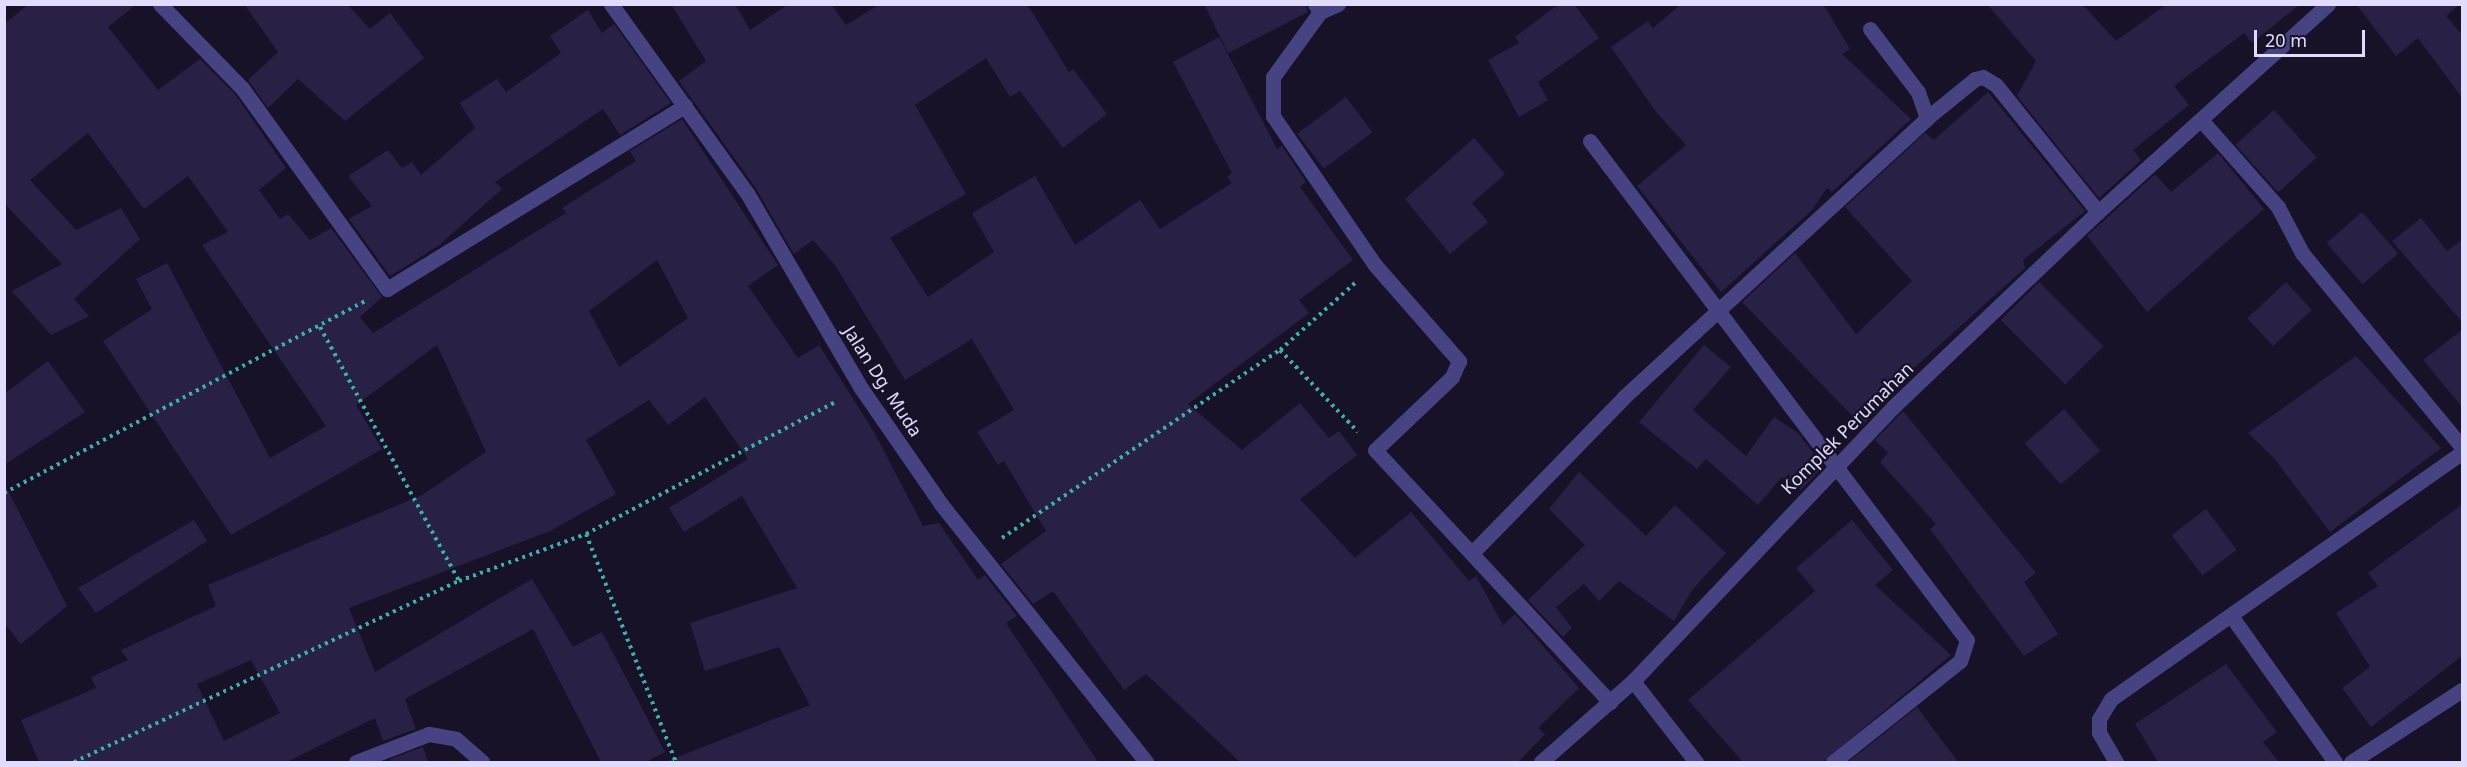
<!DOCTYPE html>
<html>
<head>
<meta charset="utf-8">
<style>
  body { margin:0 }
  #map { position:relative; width:2467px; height:767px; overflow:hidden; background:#171227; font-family:"Noto Sans",sans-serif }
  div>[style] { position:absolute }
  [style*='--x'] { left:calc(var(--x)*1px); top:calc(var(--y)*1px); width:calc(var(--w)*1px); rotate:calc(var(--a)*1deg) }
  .building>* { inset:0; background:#292046; transform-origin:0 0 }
  .path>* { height:4px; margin-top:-2px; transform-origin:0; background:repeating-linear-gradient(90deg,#3cafad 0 3px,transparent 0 7.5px) }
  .minor>* { height:15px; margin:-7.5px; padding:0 7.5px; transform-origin:7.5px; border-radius:7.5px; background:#474281 }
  span { translate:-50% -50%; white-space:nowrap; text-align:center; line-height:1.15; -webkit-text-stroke:4.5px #171227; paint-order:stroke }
  .street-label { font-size:18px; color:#e1dbfc }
  .frame { position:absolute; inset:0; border:6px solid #e1dbfc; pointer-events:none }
  .scale { position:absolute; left:2254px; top:30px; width:111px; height:27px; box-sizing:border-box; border:3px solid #e1dbfc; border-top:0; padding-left:8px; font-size:18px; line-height:21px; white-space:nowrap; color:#e1dbfc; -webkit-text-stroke:4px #171227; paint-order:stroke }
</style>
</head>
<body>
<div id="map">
  <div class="building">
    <i style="clip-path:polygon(evenodd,29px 4px,137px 4px,108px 27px,158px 90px,200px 59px,235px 94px,286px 168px,259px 190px,280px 219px,288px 214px,310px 240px,331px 228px,382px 297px,360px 317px,373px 333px,566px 213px,562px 208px,636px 161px,630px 151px,682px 119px,778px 265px,748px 286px,798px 358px,819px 345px,874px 432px,923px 526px,939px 523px,978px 580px,985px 575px,1017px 616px,1006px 623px,1098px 762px,665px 762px,810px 705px,779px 647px,705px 671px,690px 623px,797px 588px,742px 496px,684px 532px,669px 508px,748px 459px,705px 397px,668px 425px,649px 400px,586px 440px,616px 494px,550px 531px,349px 608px,375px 672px,532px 579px,573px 647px,602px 632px,665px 752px,646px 762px,601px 762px,533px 629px,405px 699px,416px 729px,383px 741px,375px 718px,287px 762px,39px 762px,21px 720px,96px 688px,91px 677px,128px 660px,121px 650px,216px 606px,208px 585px,422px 495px,486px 452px,437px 345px,356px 405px,382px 449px,231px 535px,103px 341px,152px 309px,136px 279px,167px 263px,270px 458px,326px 426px,202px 245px,228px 232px,188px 176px,144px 209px,88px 133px,30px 180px,76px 230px,121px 208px,140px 239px,74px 299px,89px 316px,51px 335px,12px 291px,62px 264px,4px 203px,4px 24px,29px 4px,657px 260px,688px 318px,619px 367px,589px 311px,657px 260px,29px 4px,251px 660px,280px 713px,224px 741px,197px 684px,251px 660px)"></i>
    <i style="clip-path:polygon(244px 4px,347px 4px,370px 29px,390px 13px,424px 58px,345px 121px,298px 79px,268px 108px,248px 80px,278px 52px)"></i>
    <i style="clip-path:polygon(671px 4px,735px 4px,750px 30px,789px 4px,831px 4px,846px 25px,880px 4px,1027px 4px,1069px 72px,1073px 69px,1107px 114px,1063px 148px,1020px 91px,1010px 97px,986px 58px,915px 105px,966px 194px,890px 238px,928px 297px,994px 252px,972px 213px,1035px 176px,1075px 245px,1140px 200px,1160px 229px,1232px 183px,1227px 177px,1232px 173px,1173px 62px,1219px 37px,1277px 149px,1282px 146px,1306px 182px,1300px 187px,1353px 260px,1299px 300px,1309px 313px,1188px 404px,1242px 450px,1300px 403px,1329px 438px,1339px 431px,1357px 455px,1300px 499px,1355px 558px,1411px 512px,1469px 581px,1476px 576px,1503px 625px,1515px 614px,1579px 688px,1538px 728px,1545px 734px,1518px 762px,1240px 762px,1146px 674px,1124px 690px,1053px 591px,1033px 604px,1001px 564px,1046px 531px,1004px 461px,998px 465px,977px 432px,1014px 410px,972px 339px,905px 380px,835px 265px,813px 240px,794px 254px,755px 187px,679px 81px,706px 61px)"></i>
    <i style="clip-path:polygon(1204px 4px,1305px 4px,1308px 12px,1228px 53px)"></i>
    <i style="clip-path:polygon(1559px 4px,1574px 4px,1599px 38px,1538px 82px,1548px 100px,1519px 117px,1488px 60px,1519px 43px,1515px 37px)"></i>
    <i style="clip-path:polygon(1681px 4px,1823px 4px,1850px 49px,1842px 54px,1911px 119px,1832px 192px,1827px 188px,1812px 210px,1721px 292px,1637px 186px,1686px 145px,1656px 112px,1611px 47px,1648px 21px,1653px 28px)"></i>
    <i style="clip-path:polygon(1987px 4px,2082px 4px,2116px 41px,2167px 4px,2300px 4px,2252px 43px,2244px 33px,2174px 86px,2189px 105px,2133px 150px,2141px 160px,2099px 198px,2017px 96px,2036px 61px)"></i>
    <i style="clip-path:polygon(2356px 4px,2460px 4px,2446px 16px,2463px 36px,2463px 99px,2418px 38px,2396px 56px)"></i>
    <i style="clip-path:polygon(588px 10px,602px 33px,614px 24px,671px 103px,620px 135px,603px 109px,495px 182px,502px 189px,438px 246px,390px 276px,349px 219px,372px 206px,348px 176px,388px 150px,402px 168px,412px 162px,421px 175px,475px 128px,460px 103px,497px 79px,506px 92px,561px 53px,550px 36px)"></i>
    <i style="clip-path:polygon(1988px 92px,2085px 211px,2023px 260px,2025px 268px,1885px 394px,1889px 397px,1862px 426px,1742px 302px,1795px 253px,1856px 334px,1912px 281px,1845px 207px,1925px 133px,1934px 140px)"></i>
    <i style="left:1346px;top:97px;width:44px;height:61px;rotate:53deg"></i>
    <i style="left:2274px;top:110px;width:64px;height:52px;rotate:48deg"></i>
    <i style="clip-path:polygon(1474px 138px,1505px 174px,1472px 203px,1488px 222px,1450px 254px,1405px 199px)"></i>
    <i style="clip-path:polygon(2218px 153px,2264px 209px,2147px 312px,2087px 236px,2155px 174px,2171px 192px)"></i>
    <i style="left:2362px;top:212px;width:55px;height:47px;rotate:49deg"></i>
    <i style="clip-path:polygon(2421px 218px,2447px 251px,2463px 239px,2463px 323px,2392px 241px)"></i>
    <i style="left:2039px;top:282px;width:91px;height:54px;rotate:45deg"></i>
    <i style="left:2286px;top:282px;width:38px;height:53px;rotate:47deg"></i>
    <i style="clip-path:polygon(2463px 329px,2463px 408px,2423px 360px)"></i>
    <i style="clip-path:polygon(1704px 345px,1731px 367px,1693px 410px,1746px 456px,1774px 417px,1798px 433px,1823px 466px,1801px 490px,1782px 477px,1758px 505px,1706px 459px,1697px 469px,1639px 422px)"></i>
    <i style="clip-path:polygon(2356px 356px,2441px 448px,2330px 532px,2273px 457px,2248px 433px)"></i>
    <i style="clip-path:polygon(48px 361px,85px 412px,4px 465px,4px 394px)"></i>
    <i style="left:2064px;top:409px;width:55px;height:52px;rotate:49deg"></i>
    <i style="clip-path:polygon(1903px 411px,2036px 573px,2024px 582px,2058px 634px,2024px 656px,1930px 529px,1936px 524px,1880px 462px,1888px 453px,1875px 440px)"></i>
    <i style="clip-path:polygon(1579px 472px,1646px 536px,1675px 505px,1726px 553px,1692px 590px,1674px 621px,1619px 581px,1599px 601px,1584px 584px,1556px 607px,1572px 628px,1563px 637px,1528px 600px,1585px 545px,1549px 509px)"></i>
    <i style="clip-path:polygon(4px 483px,67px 606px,21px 644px,4px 623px)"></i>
    <i style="clip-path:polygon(2463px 504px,2463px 655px,2371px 727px,2342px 688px,2370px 667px,2336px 613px,2378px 586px,2368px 573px)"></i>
    <i style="left:2206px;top:509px;width:51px;height:43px;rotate:53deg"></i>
    <i style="clip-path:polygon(194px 520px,207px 541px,96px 613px,78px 588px)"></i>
    <i style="clip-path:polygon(1852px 520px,1893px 570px,1875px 585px,1951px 655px,1823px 762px,1743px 762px,1688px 700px,1815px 591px,1796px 568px)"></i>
    <i style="clip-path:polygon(2226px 664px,2277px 732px,2263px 742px,2279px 762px,2158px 762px,2135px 724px)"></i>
    <i style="clip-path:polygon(1917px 707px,1958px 762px,1848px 762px)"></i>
    <i style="clip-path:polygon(423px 747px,428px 762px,391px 762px,390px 759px)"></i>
  </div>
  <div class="path">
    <i style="--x:320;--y:327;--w:290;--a:61.3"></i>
    <i style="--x:1280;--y:350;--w:113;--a:46.4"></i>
    <i style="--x:4;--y:493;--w:409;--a:-28"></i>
    <i style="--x:586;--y:534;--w:245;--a:68.5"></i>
    <i style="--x:1002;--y:538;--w:336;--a:-34.1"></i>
    <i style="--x:1280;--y:350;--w:101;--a:-41.8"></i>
    <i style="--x:74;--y:762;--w:425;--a:-25.2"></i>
    <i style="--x:459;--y:581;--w:135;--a:-20.3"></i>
    <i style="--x:586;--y:534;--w:284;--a:-27.9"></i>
  </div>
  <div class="minor">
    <i style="--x:160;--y:4;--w:117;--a:45.7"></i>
    <i style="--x:242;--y:88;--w:248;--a:54.2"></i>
    <i style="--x:387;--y:289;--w:350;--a:-31.6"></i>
    <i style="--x:611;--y:4;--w:233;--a:54.3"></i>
    <i style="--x:747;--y:193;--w:226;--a:59.7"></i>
    <i style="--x:861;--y:388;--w:141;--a:55.4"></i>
    <i style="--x:941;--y:504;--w:330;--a:51.5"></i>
    <i style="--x:1315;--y:4;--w:9;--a:58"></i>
    <i style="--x:1320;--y:12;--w:80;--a:125.9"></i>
    <i style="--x:1273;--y:77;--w:39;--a:90"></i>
    <i style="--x:1273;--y:116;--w:181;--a:55.6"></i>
    <i style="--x:1375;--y:265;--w:128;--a:48.8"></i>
    <i style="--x:1459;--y:361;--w:17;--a:114"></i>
    <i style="--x:1452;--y:377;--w:106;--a:136.5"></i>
    <i style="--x:1375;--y:450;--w:345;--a:47"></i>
    <i style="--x:1320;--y:12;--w:20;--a:-24"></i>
    <i style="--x:1870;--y:29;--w:79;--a:52.7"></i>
    <i style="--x:1918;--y:92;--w:28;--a:71"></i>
    <i style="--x:1927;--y:118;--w:62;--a:-39.1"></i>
    <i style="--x:1975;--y:79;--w:8;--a:-14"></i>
    <i style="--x:1983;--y:77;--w:15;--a:32"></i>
    <i style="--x:1996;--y:85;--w:163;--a:51.2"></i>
    <i style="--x:2202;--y:121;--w:115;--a:48.5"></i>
    <i style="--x:2278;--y:207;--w:52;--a:62.4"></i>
    <i style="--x:2302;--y:253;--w:251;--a:50.5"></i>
    <i style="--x:1590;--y:141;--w:625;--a:52.93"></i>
    <i style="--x:1967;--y:640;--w:22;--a:108"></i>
    <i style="--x:1960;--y:661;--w:162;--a:141.5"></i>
    <i style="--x:1472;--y:553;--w:218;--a:-45.7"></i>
    <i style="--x:1624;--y:397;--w:412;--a:-42.6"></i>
    <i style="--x:2232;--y:617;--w:178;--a:54.6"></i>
    <i style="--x:1633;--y:681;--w:103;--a:52.1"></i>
    <i style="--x:356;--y:762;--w:78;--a:-21"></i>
    <i style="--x:429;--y:734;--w:27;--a:10"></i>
    <i style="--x:456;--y:739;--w:35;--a:41"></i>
    <i style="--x:1541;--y:762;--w:123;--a:-41.4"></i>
    <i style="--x:1633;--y:681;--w:378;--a:-46.5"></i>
    <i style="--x:1893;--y:407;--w:283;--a:-43.6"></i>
    <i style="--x:2098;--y:212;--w:310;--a:-42.1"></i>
    <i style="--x:2116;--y:762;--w:34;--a:-120"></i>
    <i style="--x:2099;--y:732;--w:13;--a:-90"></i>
    <i style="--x:2099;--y:719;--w:23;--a:-59"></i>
    <i style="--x:2111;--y:699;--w:429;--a:-35.1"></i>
    <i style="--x:2351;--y:762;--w:132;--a:-33"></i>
  </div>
  <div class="street-label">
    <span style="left:883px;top:381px;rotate:57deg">Jalan Dg. Muda</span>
    <span style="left:1847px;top:428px;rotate:-45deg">Komplek Perumahan</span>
  </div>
  <div class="frame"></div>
  <div class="scale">20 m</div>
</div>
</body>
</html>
